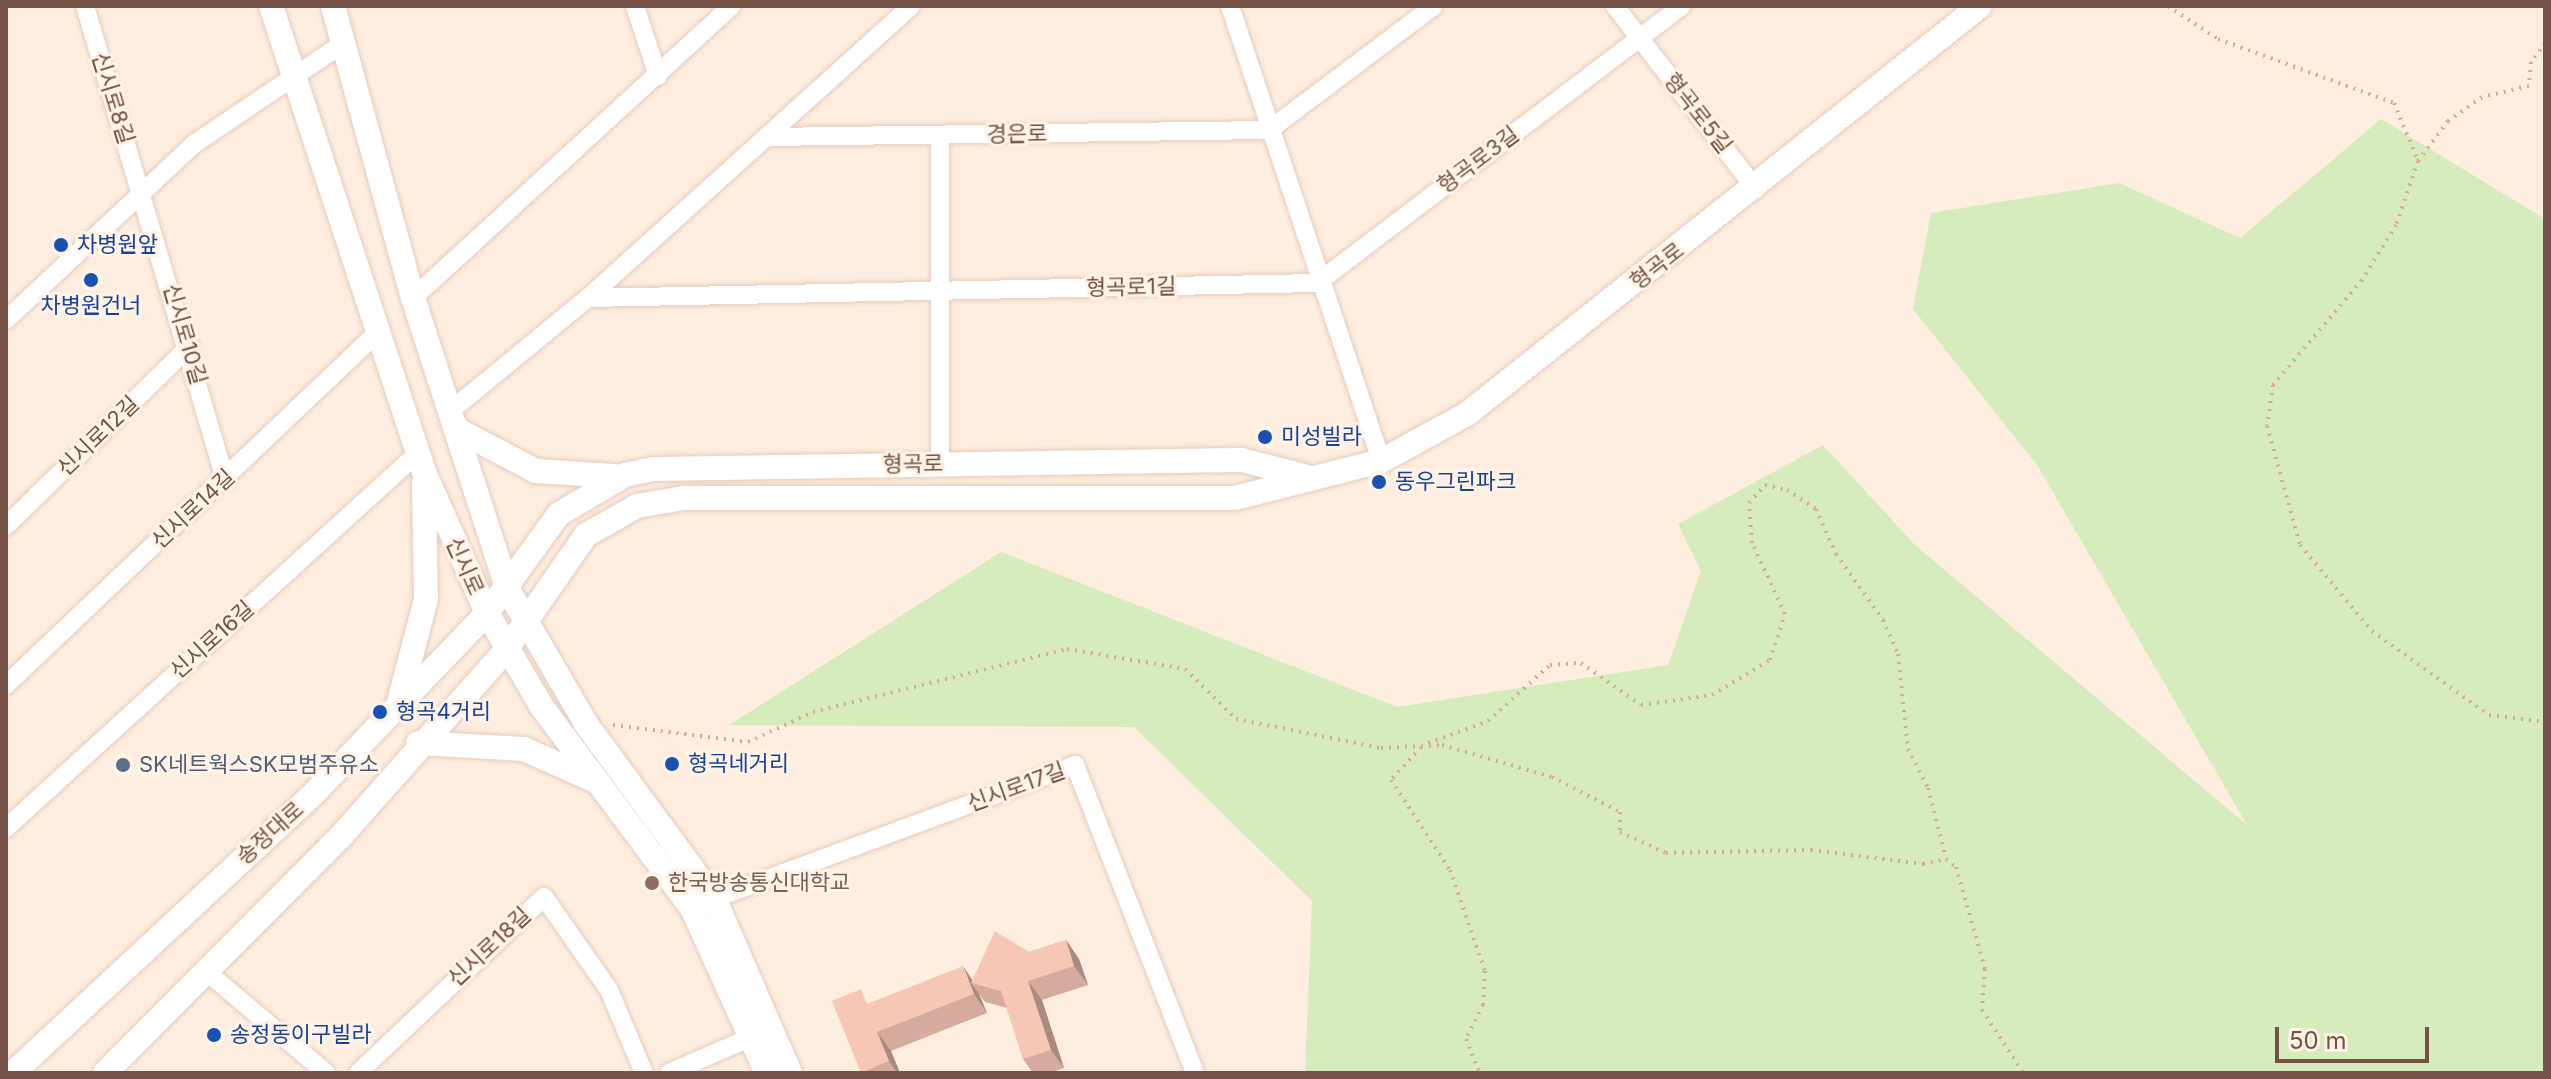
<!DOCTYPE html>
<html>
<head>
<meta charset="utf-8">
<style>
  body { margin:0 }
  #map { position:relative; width:2551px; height:1079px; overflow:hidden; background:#feeedf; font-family:Inter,"Noto Sans KR",sans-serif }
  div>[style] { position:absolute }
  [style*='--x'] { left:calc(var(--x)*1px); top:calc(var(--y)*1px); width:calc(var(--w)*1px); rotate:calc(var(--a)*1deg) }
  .green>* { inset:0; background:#d6ecbd }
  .path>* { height:4px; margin-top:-2px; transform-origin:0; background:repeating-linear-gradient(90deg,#daaa98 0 2px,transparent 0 8px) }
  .roads { filter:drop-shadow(0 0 2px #e5cbbe) drop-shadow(0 0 2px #e5cbbe) }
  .minor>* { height:18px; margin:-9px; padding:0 9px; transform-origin:9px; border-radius:9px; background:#fff }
  .tertiary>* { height:24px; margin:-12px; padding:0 12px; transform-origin:12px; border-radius:12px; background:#fff }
  .wall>* { inset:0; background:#d4ab9c }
  .shaded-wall>* { inset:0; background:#ac8b7f }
  .building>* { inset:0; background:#f6c7b5 }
  .dots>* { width:22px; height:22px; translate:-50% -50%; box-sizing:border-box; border:4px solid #fff3e7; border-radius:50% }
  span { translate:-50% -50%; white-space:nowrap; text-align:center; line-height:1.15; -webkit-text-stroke:6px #fff3e7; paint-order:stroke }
  .street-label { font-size:22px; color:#765145 }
  .transit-label { font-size:22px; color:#164399 }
  .left { translate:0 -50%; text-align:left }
  .service-label { font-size:22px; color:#4e5e75 }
  .education-label { font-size:22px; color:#785e54 }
  .frame { position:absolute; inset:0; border:8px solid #765145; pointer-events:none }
  .scale { position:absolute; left:2275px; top:1027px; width:154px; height:36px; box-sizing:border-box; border:4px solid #765145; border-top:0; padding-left:10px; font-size:24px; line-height:28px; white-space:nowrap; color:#765145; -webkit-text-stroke:6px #fff3e7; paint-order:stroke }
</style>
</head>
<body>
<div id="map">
  <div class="green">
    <i style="clip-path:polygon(2381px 119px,2545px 219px,2545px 1073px,1305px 1073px,1312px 901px,1134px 727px,729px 725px,1001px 552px,1397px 707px,1668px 665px,1701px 571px,1678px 524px,1823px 445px,1914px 544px,2247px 825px,2037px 465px,1913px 309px,1931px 213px,2119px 183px,2240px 238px)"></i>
  </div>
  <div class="path">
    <i style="--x:2168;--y:6;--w:60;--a:33.4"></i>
    <i style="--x:2218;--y:39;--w:187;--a:20"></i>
    <i style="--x:2394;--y:103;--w:63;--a:67.5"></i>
    <i style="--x:2545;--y:43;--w:24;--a:126"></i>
    <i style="--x:2531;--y:62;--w:24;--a:95"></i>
    <i style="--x:2529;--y:86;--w:48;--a:166.8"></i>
    <i style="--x:2482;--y:97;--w:42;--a:144.8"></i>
    <i style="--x:2448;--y:121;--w:50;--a:126.9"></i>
    <i style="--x:2418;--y:161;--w:68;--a:109"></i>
    <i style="--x:2396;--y:225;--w:65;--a:121.7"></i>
    <i style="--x:2362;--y:280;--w:138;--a:130.3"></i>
    <i style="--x:2273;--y:385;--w:41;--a:98.3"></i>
    <i style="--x:2267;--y:426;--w:123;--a:74.5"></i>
    <i style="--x:2300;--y:545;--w:112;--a:50.1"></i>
    <i style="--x:2372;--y:631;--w:144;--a:35.7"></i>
    <i style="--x:2489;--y:715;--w:56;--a:7.1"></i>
    <i style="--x:613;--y:725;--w:136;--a:7.2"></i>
    <i style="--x:748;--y:742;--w:72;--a:-24.8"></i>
    <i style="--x:813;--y:712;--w:262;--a:-13.9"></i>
    <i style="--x:1067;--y:649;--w:120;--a:9.6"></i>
    <i style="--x:1185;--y:669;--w:71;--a:44.4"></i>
    <i style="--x:1236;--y:719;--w:148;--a:11.3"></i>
    <i style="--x:1381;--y:748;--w:61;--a:-2.8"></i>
    <i style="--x:1442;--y:745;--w:115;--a:16.2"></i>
    <i style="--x:1552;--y:777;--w:76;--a:27.2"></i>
    <i style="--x:1620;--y:812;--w:20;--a:90"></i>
    <i style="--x:1620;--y:832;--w:51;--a:24.5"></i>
    <i style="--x:1666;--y:853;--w:145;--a:-1.2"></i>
    <i style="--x:1811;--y:850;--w:113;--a:7.1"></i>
    <i style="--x:1923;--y:864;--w:24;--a:-12"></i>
    <i style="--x:1946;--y:859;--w:13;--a:39"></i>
    <i style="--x:1956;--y:867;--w:106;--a:74.1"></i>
    <i style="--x:1985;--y:969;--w:41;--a:94.2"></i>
    <i style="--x:1982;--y:1010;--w:75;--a:56.9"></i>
    <i style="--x:1428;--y:743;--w:64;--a:-20.1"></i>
    <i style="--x:1488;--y:721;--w:84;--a:-42.1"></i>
    <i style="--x:1550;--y:665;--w:31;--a:-4"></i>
    <i style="--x:1581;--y:663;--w:73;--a:35"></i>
    <i style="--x:1641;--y:705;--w:72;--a:-8"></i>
    <i style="--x:1712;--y:695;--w:68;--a:-31.1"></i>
    <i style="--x:1770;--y:660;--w:48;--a:-71.9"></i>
    <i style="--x:1785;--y:614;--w:78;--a:-114.9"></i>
    <i style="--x:1752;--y:543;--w:40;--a:-94.3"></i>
    <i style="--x:1749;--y:503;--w:24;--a:-48"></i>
    <i style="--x:1765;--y:485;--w:23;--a:13"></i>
    <i style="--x:1787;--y:490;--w:35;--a:33"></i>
    <i style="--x:1816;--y:509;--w:49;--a:66"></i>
    <i style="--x:1836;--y:554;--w:81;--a:54.5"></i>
    <i style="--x:1883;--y:620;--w:37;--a:66"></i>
    <i style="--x:1898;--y:654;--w:96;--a:84"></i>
    <i style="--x:1908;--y:749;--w:44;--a:62.9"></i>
    <i style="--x:1928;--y:788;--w:72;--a:75.6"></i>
    <i style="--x:1421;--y:747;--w:45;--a:132.3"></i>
    <i style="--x:1391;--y:780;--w:108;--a:56.8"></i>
    <i style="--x:1450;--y:870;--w:107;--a:70.9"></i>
    <i style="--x:1485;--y:971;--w:34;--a:93"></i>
    <i style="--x:1483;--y:1005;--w:38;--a:117"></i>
    <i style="--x:1466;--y:1039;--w:37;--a:68"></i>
  </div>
  <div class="roads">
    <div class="minor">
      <i style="--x:85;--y:6;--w:494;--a:73.5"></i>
      <i style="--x:635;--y:6;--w:74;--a:71.8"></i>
      <i style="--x:1230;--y:6;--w:479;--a:71.6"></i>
      <i style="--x:1615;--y:6;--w:231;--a:52.4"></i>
      <i style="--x:940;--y:135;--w:328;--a:90"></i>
      <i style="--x:766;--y:137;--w:503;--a:-0.8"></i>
      <i style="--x:1269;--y:130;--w:206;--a:-36.9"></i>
      <i style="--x:413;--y:298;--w:432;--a:-42.5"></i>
      <i style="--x:588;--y:298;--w:729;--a:-1.18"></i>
      <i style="--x:1317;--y:283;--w:458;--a:-37.2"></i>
      <i style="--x:6;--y:320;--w:258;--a:-43.1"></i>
      <i style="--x:194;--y:144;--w:181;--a:-34"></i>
      <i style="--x:449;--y:412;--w:180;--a:-39.4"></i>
      <i style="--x:588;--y:298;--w:435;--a:-42.1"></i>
      <i style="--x:6;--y:526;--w:257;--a:-44.4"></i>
      <i style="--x:6;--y:685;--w:513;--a:-43.5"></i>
      <i style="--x:6;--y:828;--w:557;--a:-42.31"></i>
      <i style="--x:705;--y:902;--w:395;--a:-20.3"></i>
      <i style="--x:1075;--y:765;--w:331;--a:68.7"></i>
      <i style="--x:207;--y:972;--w:156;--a:40.3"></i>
      <i style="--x:358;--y:1073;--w:256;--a:-43.4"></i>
      <i style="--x:544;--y:897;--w:113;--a:55"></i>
      <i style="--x:609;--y:990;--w:90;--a:67.1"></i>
      <i style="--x:669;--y:1073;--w:93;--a:-23.5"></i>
    </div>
    <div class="tertiary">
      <i style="--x:271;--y:6;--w:490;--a:71.8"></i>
      <i style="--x:424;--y:472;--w:154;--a:65.9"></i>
      <i style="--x:487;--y:613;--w:109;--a:59.7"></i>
      <i style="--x:542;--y:707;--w:251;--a:53.3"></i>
      <i style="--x:692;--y:908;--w:181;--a:65.6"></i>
      <i style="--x:333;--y:6;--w:303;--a:74.7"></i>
      <i style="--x:413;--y:298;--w:305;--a:72"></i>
      <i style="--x:507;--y:588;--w:157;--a:59.8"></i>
      <i style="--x:586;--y:724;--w:216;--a:53.7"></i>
      <i style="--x:714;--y:898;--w:191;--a:66.5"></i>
      <i style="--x:456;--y:429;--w:90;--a:27.7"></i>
      <i style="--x:536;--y:471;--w:78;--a:3.7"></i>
      <i style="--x:399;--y:702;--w:106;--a:-75.3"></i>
      <i style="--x:426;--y:599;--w:116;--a:-91"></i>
      <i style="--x:418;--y:743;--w:106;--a:3.2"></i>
      <i style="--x:524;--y:749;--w:76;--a:24.2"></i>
      <i style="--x:13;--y:1073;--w:414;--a:-42.9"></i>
      <i style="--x:316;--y:791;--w:247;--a:-46.1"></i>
      <i style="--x:487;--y:613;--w:122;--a:-54"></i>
      <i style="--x:559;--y:514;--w:77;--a:-30.6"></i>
      <i style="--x:625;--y:475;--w:29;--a:-12"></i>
      <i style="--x:653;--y:469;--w:589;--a:-0.88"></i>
      <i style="--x:1242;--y:460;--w:64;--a:14.5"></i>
      <i style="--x:105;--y:1073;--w:336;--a:-45.1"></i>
      <i style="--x:342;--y:835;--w:247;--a:-48.4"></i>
      <i style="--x:506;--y:650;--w:140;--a:-55.2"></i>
      <i style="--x:586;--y:535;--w:59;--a:-29.6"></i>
      <i style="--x:637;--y:506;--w:48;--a:-9.7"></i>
      <i style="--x:684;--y:498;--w:551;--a:0"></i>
      <i style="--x:1235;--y:498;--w:151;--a:-14.2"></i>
      <i style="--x:1381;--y:461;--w:98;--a:-28.7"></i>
      <i style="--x:1467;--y:414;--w:655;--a:-38.5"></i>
    </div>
  </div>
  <div class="wall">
    <i style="clip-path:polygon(1066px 940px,1079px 959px,1088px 985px,1042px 1000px,1064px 1068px,1050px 1073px,1033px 1073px,1023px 1059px,1007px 1008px,985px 1002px,979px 994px,987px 1013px,891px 1051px,900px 1073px,861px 1073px,870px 1003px,972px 980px,1029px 952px)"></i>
  </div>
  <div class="shaded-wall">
    <i style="clip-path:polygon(1066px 940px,1079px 959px,1088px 985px,1074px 966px)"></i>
    <i style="clip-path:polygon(963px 966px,975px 984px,971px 983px,979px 994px,987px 1013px,974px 994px)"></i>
    <i style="clip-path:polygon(1028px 981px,1042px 1000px,1064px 1068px,1051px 1050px)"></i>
    <i style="clip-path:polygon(877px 1032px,891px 1051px,900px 1073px,897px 1073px,889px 1061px)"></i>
  </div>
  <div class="building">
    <i style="clip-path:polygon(995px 931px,1029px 952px,1066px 940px,1074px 966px,1028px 981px,1051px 1050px,1023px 1059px,1001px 991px,971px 983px)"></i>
    <i style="clip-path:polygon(963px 966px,974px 994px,877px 1032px,889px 1061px,861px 1073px,832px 1001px,861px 989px,867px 1004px)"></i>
  </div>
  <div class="dots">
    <i style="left:61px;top:245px;background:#1a4fb4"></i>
    <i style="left:91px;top:280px;background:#1a4fb4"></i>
    <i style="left:1265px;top:437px;background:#1a4fb4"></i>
    <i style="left:1379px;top:482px;background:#1a4fb4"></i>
    <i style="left:380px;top:712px;background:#1a4fb4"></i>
    <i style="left:672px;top:764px;background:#1a4fb4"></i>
    <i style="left:123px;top:765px;background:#5c6f8a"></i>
    <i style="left:652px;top:883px;background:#8d6e63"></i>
    <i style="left:214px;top:1035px;background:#1a4fb4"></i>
  </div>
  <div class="street-label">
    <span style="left:113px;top:98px;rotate:73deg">신시로8길</span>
    <span style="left:1698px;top:113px;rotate:52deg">형곡로5길</span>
    <span style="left:1017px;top:134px;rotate:-1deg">경은로</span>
    <span style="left:1478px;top:160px;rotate:-37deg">형곡로3길</span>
    <span style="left:1657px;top:266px;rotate:-38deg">형곡로</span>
    <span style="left:1131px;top:287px;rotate:-1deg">형곡로1길</span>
    <span style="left:185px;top:334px;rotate:74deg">신시로10길</span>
    <span style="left:98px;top:436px;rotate:-44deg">신시로12길</span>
    <span style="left:913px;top:464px;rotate:-1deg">형곡로</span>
    <span style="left:193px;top:509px;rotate:-43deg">신시로14길</span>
    <span style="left:465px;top:566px;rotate:66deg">신시로</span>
    <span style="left:212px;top:640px;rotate:-42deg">신시로16길</span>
    <span style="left:1016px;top:787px;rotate:-20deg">신시로17길</span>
    <span style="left:270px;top:833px;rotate:-42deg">송정대로</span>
    <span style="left:489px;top:947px;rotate:-43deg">신시로18길</span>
  </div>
  <div class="transit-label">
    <span class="left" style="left:77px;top:245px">차병원앞</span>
    <span style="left:91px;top:306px">차병원건너</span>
    <span class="left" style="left:1281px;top:437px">미성빌라</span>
    <span class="left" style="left:1395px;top:482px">동우그린파크</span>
    <span class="left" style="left:396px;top:712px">형곡4거리</span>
    <span class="left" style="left:688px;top:764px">형곡네거리</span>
    <span class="left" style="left:230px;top:1035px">송정동이구빌라</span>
  </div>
  <div class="service-label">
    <span class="left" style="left:139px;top:765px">SK네트웍스SK모범주유소</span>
  </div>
  <div class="education-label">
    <span class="left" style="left:668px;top:883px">한국방송통신대학교</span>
  </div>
  <div class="frame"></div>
  <div class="scale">50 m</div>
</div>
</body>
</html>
